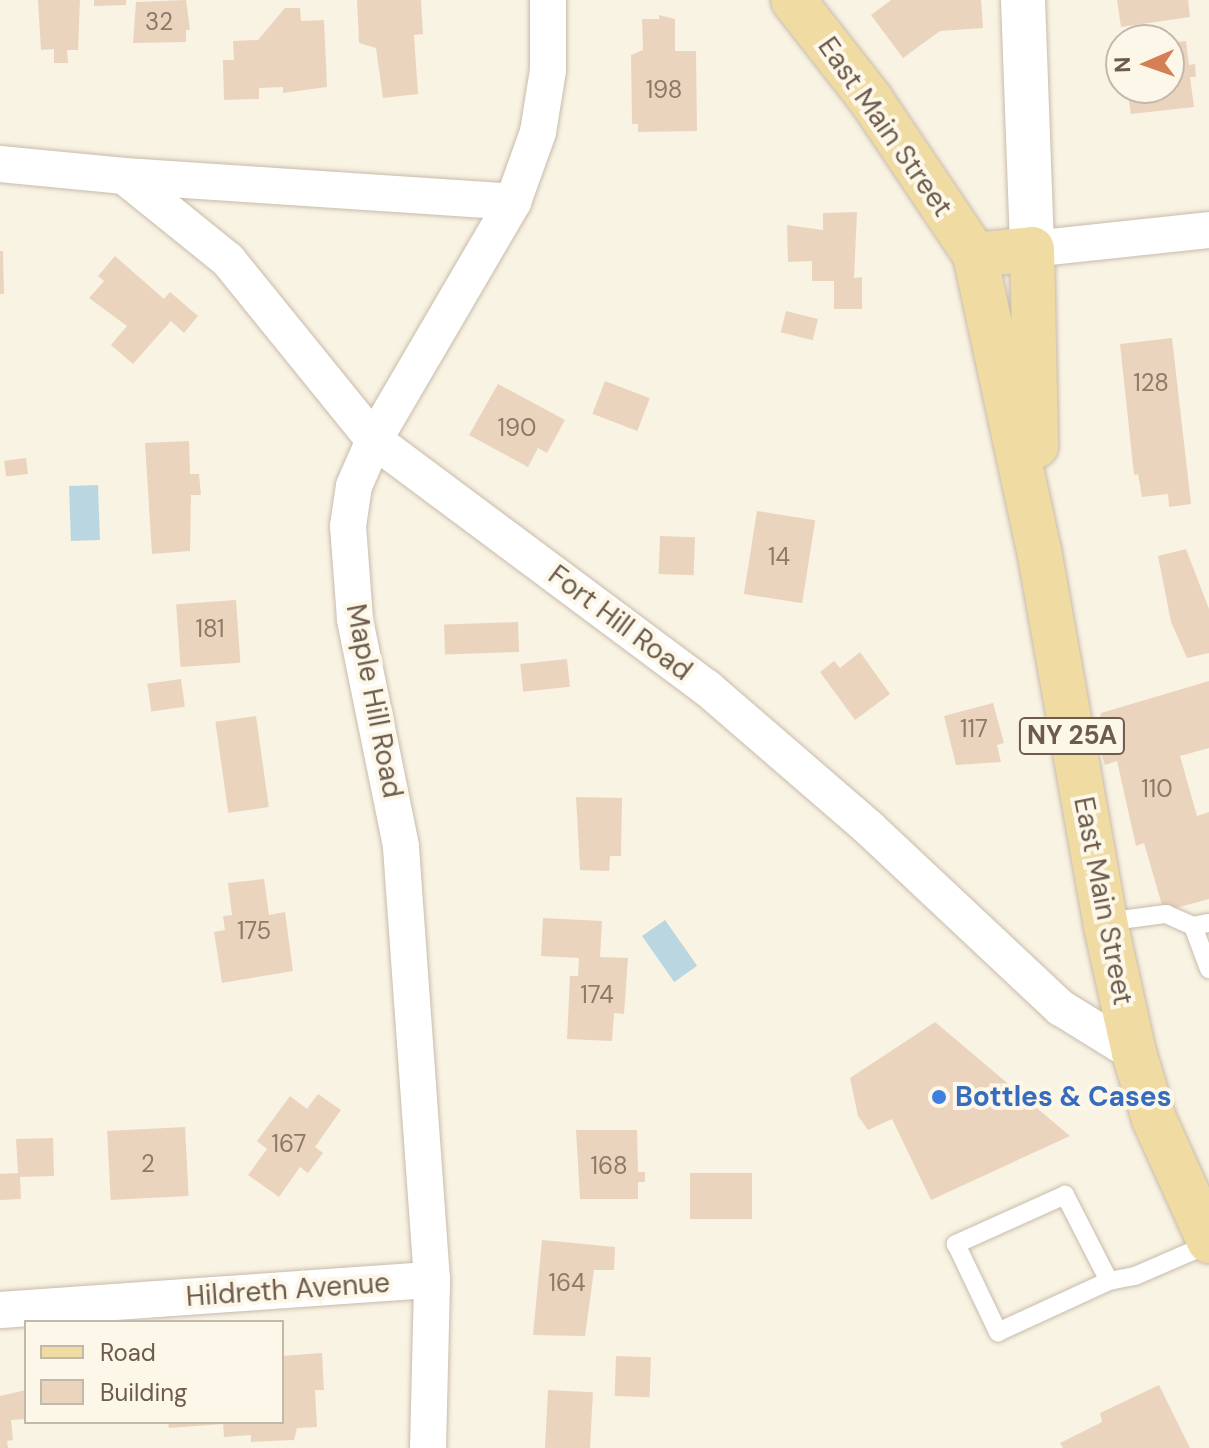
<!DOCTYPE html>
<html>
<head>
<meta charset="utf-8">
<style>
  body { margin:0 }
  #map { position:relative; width:1209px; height:1448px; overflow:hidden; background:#f9f3e3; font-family:"DM Sans",sans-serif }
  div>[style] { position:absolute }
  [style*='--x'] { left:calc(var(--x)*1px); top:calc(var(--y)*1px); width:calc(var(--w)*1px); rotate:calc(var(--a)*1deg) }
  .water>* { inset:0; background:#bad6e0; transform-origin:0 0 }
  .building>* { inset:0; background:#ebd4be; transform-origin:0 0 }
  .roads { filter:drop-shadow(0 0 2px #c8bbab) drop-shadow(0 0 2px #c8bbab) }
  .lane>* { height:18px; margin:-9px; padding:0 9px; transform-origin:9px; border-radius:9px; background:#fff }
  .street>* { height:36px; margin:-18px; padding:0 18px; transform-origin:18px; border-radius:18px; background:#fff }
  .secondary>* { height:44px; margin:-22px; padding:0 22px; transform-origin:22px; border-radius:22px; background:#fff }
  .primary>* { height:44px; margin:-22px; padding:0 22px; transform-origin:22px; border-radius:22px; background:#f0dba2 }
  .dots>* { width:22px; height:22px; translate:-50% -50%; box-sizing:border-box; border:4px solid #fcf7e8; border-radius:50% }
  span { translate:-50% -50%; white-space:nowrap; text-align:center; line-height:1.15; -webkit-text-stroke:8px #fcf7e8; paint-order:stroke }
  .number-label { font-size:24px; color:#8c7968 }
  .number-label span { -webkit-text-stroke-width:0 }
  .shield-label span { padding:2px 6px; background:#fcf7e8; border:2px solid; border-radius:6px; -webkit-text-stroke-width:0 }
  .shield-label { font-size:26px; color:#6d5b4c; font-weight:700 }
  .street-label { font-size:28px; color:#6d5b4c }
  .shop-label { font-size:28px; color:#366cbe; font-weight:700 }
  .left { translate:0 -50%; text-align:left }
  .legend { position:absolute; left:24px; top:1320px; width:260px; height:104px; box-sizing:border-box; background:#fcf7e8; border:2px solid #c3b9aa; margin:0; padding:10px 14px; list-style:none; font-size:24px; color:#6d5b4c }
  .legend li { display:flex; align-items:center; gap:16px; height:40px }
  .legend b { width:40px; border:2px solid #c3b9aa }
  .north { position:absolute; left:1105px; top:24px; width:80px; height:80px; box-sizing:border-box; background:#fcf7e8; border:2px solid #c3b9aa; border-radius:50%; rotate:268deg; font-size:22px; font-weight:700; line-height:32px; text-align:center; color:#6d5b4c }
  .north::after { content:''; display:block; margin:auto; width:28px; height:36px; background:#d57f55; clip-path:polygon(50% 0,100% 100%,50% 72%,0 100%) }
</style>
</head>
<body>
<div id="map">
  <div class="water">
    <i style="left:98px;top:485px;width:55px;height:29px;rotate:88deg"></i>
    <i style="left:665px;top:920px;width:56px;height:28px;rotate:55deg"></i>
  </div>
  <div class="building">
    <i style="clip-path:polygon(38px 0,80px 0,78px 50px,67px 50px,68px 63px,54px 63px,54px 49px,41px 50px)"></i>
    <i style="clip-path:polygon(94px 0,126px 0,126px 5px,94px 6px)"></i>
    <i style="clip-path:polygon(186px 0,190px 30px,186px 30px,186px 42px,133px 43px,136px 2px)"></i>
    <i style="clip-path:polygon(357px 0,421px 0,423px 34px,414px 35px,418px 94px,383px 98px,376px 48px,359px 43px)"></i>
    <i style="clip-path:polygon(891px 0,981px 0,983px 28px,940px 31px,903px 58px,871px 15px)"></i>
    <i style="clip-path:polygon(1117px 0,1188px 0,1190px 17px,1121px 27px)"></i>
    <i style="clip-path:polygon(285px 8px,300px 8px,301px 21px,324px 20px,327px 87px,283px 93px,283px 87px,259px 88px,259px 99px,224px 100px,223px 60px,234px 60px,233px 41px,258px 40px)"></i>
    <i style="clip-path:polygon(659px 15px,675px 19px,675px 51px,696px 51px,697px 131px,638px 132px,638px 124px,632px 124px,631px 55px,643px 50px,642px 19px,659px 19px)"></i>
    <i style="clip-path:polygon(1186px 41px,1189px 65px,1195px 64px,1196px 77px,1190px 77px,1194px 107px,1131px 114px,1127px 88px,1169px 88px,1169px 43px)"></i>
    <i style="clip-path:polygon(857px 212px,854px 278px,862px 277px,862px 309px,834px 309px,834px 281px,812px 281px,812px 261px,788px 262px,787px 225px,823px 230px,823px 213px)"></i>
    <i style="clip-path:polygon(0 251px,3px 251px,4px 294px,0 294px)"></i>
    <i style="clip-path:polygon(115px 256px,164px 299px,170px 292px,198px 316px,184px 333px,171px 321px,133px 364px,111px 345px,127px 326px,89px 298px,104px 281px,98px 276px)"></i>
    <i style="left:786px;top:311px;width:33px;height:22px;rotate:14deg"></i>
    <i style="clip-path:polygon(1172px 338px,1191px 504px,1169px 507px,1168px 494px,1142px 497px,1138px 474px,1134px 475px,1120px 344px)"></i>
    <i style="left:605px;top:381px;width:48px;height:35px;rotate:21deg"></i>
    <i style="clip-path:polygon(498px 384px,565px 420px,547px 453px,538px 448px,528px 467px,469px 435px)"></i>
    <i style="clip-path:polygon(189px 441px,190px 474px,199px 474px,201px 495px,191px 495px,190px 551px,152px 554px,145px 443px)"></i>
    <i style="left:26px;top:458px;width:16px;height:22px;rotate:83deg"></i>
    <i style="left:757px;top:511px;width:59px;height:84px;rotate:9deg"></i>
    <i style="left:660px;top:536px;width:35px;height:38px;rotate:2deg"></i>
    <i style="clip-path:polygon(1186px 549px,1209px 609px,1209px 653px,1187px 658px,1171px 622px,1158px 556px)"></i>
    <i style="left:236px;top:600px;width:63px;height:60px;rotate:86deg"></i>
    <i style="left:518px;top:622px;width:30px;height:74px;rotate:88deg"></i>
    <i style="clip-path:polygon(860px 652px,890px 694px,855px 720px,820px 672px,834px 661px,840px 668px)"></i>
    <i style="left:567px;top:659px;width:28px;height:47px;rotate:84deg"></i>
    <i style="left:181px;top:679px;width:28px;height:34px;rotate:82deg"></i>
    <i style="clip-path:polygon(1209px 681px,1209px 748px,1180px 756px,1197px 816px,1209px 812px,1209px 899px,1172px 909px,1162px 905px,1144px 843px,1136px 846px,1117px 761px,1105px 765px,1095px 732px,1101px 713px)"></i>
    <i style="clip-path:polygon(993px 703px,1004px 743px,997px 745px,1001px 762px,956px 765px,944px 716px)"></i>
    <i style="left:256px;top:716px;width:92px;height:41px;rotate:82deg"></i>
    <i style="clip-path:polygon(576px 797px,622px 798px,621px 856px,610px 856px,609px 871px,580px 870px)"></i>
    <i style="clip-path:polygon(264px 879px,269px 915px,285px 912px,293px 971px,222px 983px,214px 932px,225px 930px,223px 916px,232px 915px,228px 883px)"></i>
    <i style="clip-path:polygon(543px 918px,602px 921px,600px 957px,628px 958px,624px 1014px,614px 1013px,612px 1041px,567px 1039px,570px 976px,578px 976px,579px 958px,541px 956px)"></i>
    <i style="clip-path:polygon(935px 1022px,1070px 1136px,931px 1200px,892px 1119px,868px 1130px,858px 1116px,850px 1078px)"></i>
    <i style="clip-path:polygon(318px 1094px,341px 1110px,315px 1147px,323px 1153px,308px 1173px,300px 1167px,279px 1197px,248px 1175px,267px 1149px,257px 1141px,290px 1096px,307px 1109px)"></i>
    <i style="left:185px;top:1127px;width:69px;height:78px;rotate:87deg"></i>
    <i style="clip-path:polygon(576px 1130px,637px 1130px,638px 1172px,645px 1172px,645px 1182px,638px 1182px,638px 1199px,580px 1199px)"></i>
    <i style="clip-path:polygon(53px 1138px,54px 1176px,20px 1177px,21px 1199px,0 1200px,0 1174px,18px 1173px,16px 1139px)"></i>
    <i style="left:690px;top:1173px;width:62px;height:46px"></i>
    <i style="clip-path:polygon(542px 1240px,615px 1247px,614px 1270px,594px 1270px,585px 1336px,533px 1335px)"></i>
    <i style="clip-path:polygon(322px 1353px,324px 1390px,315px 1390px,317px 1427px,297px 1428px,294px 1440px,251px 1442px,251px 1435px,224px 1437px,223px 1422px,282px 1422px,282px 1356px)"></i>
    <i style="left:616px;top:1356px;width:35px;height:40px;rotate:2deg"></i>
    <i style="clip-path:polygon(1159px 1385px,1190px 1448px,1063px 1448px,1060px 1443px,1102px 1422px,1100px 1413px)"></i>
    <i style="clip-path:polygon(26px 1390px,26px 1419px,11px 1420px,13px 1440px,7px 1441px,8px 1448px,0 1448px,0 1396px)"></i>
    <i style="left:548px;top:1390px;width:45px;height:58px;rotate:3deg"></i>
    <i style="clip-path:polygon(168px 1422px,222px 1422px,223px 1424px,169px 1428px)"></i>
  </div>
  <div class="roads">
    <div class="lane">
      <i style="--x:1105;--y:922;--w:62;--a:-7.5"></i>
      <i style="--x:1166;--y:914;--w:30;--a:24"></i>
      <i style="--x:1193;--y:926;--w:16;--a:-11"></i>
      <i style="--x:1193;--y:926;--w:46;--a:69.6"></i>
      <i style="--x:1109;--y:1281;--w:97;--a:-117.1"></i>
      <i style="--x:1065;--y:1195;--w:120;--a:155.8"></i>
      <i style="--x:956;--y:1244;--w:98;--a:64.5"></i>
      <i style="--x:998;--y:1332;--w:122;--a:-24.7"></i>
      <i style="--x:1109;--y:1281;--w:26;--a:-11"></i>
      <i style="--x:1135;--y:1276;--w:81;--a:-23.4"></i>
    </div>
    <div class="street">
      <i style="--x:0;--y:164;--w:125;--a:5.5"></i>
      <i style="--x:124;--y:176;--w:134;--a:38.9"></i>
      <i style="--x:228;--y:260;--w:232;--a:51"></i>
      <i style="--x:374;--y:440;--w:415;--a:36.7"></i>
      <i style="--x:707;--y:688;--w:214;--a:40.8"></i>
      <i style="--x:869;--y:828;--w:263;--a:43.2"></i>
      <i style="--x:1061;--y:1008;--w:86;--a:31.7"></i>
      <i style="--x:124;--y:176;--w:390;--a:3.8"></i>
      <i style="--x:1032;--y:249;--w:178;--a:-6.1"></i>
      <i style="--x:0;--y:1310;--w:433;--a:-4"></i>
      <i style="--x:428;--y:1448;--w:168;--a:-88.6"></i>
      <i style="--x:432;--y:1280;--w:435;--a:-94.1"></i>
      <i style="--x:401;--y:846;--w:232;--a:-101.5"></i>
      <i style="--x:355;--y:619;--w:93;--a:-94.3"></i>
      <i style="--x:348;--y:526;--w:40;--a:-81.5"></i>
      <i style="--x:354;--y:486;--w:50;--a:-66.5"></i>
      <i style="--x:374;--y:440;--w:276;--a:-59.7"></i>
      <i style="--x:513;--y:202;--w:74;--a:-70.3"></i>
      <i style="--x:538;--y:132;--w:63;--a:-80.8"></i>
      <i style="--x:548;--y:70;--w:70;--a:-90"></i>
    </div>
    <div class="secondary">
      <i style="--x:1023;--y:0;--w:249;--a:87.9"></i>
    </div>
    <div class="primary">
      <i style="--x:793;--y:0;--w:127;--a:52"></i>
      <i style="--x:871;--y:100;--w:187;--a:56.1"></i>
      <i style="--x:975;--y:255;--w:302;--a:77.8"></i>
      <i style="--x:1039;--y:550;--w:378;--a:79.9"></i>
      <i style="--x:1105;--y:922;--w:134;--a:77.5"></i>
      <i style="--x:1134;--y:1053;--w:69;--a:73.1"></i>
      <i style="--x:1154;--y:1119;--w:134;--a:65.7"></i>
      <i style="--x:975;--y:255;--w:57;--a:-6"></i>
      <i style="--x:1032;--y:249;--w:197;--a:88.8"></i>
    </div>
  </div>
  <div class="dots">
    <i style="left:939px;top:1097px;background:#3f7fe0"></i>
  </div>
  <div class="number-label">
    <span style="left:159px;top:22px">32</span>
    <span style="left:664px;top:90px">198</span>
    <span style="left:1151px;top:383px">128</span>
    <span style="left:517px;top:428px">190</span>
    <span style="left:779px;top:557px">14</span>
    <span style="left:210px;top:629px">181</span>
    <span style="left:974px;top:729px">117</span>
    <span style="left:1157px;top:789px">110</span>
    <span style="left:254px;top:931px">175</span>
    <span style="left:597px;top:995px">174</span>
    <span style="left:289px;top:1144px">167</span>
    <span style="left:148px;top:1164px">2</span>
    <span style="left:609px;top:1166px">168</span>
    <span style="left:567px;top:1283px">164</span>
  </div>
  <div class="shield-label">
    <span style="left:1072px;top:736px">NY 25A</span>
  </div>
  <div class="street-label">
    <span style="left:885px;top:127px;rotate:55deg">East Main Street</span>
    <span style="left:620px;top:623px;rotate:37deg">Fort Hill Road</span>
    <span style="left:374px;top:701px;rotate:79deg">Maple Hill Road</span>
    <span style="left:1103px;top:901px;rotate:79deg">East Main Street</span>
    <span style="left:288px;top:1290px;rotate:-4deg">Hildreth Avenue</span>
  </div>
  <div class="shop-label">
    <span class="left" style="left:955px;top:1097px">Bottles &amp; Cases</span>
  </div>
  <ul class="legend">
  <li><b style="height:10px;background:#f0dba2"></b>Road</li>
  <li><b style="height:22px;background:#ebd4be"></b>Building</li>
  </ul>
  <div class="north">N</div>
</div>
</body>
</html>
